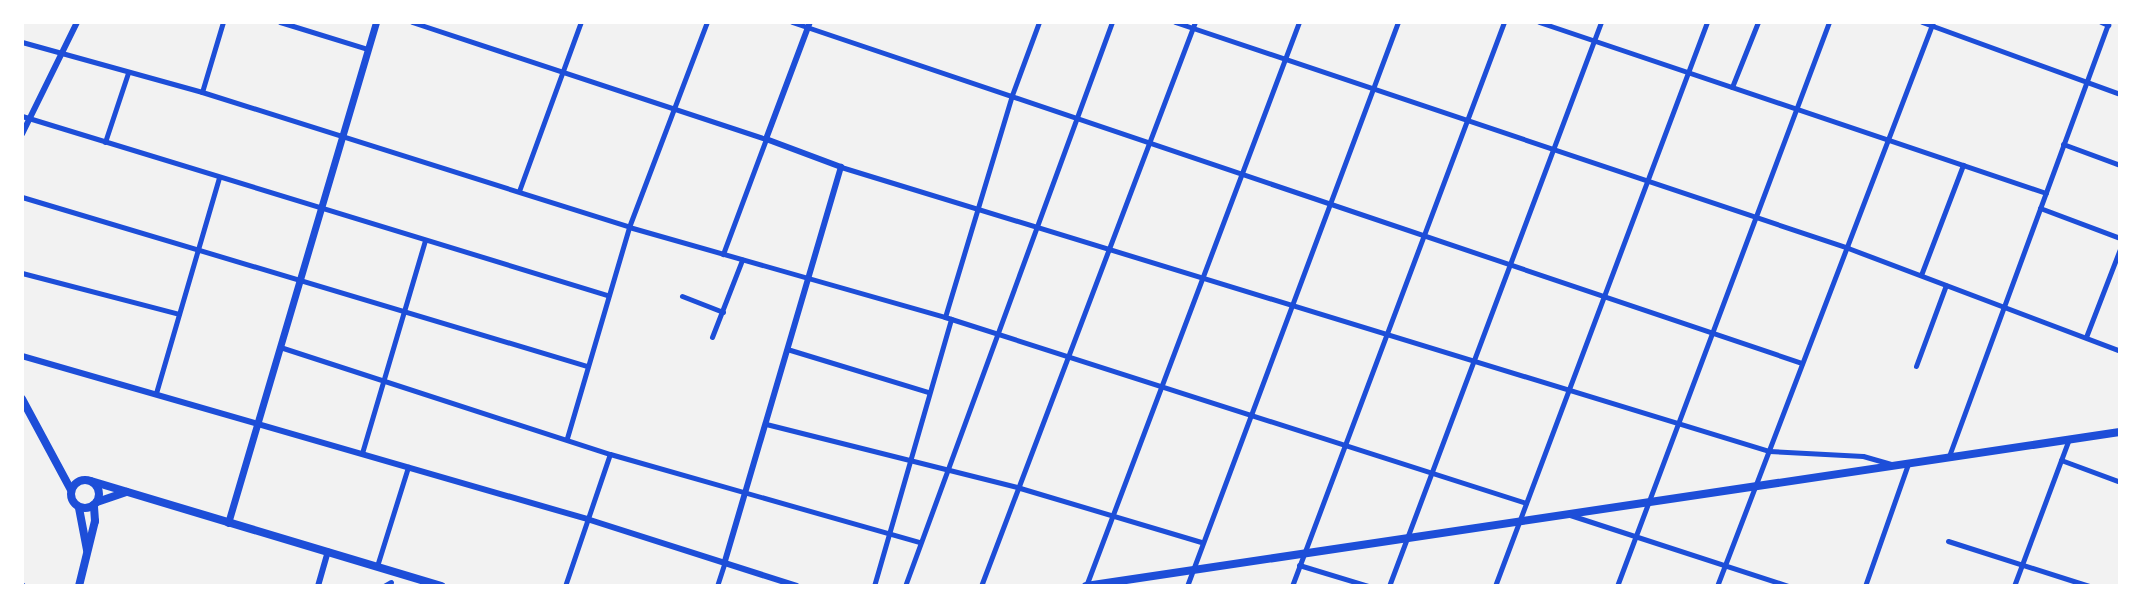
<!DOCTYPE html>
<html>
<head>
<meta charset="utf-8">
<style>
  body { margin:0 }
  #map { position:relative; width:2142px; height:608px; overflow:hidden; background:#f2f2f2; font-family:"Fira Sans Condensed",sans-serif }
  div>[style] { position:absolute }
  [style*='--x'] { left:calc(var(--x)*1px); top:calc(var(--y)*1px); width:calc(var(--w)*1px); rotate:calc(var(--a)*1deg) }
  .minor>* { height:5px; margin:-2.5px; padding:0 2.5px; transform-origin:2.5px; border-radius:2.5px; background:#1d4ed8 }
  .tertiary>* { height:6px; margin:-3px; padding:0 3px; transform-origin:3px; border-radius:3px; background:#1d4ed8 }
  .secondary>* { height:7px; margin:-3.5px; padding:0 3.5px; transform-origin:3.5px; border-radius:3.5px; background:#1d4ed8 }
  .primary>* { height:8px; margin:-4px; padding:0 4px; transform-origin:4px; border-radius:4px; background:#1d4ed8 }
  .primary>.ring { margin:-4px; padding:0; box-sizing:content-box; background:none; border:8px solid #1d4ed8; border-radius:50% }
  span { translate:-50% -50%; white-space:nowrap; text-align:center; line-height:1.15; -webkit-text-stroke:6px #fff; paint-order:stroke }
  .frame { position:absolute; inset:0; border:24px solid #fff; pointer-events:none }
</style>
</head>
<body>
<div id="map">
  <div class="minor">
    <i style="--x:280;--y:22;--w:92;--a:17.1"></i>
    <i style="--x:412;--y:22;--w:373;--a:18.3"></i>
    <i style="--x:766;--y:139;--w:123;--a:110.5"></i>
    <i style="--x:792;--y:22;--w:1066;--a:18.66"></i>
    <i style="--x:1175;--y:22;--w:710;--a:18.56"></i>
    <i style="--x:1848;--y:248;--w:291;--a:20.7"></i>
    <i style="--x:1539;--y:22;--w:535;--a:18.64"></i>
    <i style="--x:1922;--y:22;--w:211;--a:20"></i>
    <i style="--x:2101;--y:22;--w:8;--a:23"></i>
    <i style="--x:22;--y:42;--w:187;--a:15.5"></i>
    <i style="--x:202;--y:92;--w:448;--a:17.5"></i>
    <i style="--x:629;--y:227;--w:329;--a:15.9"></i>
    <i style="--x:945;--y:317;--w:610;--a:17.75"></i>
    <i style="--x:1732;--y:87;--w:70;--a:-68.2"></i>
    <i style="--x:202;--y:92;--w:73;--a:-73.3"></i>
    <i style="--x:22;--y:116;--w:612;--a:17.01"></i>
    <i style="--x:105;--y:142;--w:73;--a:-71.6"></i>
    <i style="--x:2063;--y:144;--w:61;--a:20.2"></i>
    <i style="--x:841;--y:167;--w:970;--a:17.02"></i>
    <i style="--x:1769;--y:451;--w:94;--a:3"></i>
    <i style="--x:1863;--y:456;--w:29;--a:16"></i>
    <i style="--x:519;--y:191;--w:180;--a:-69.9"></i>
    <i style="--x:22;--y:197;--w:590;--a:16.65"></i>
    <i style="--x:2040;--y:208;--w:85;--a:20.6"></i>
    <i style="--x:22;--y:273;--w:162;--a:14.6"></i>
    <i style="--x:1921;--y:275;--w:118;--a:-69.1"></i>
    <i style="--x:682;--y:296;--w:44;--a:21.3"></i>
    <i style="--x:945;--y:317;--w:232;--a:-73.2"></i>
    <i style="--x:1012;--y:95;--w:78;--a:-69.7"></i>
    <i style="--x:712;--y:337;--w:83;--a:-68.7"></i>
    <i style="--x:2086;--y:337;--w:94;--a:-68.9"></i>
    <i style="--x:280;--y:347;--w:347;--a:18"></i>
    <i style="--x:610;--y:454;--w:321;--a:15.9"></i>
    <i style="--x:787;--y:349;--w:147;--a:17"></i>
    <i style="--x:1916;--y:366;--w:86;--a:-69.7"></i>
    <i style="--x:156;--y:393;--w:224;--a:-73.7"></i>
    <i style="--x:766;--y:424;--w:262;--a:14.1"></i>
    <i style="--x:1020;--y:488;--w:189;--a:16.6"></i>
    <i style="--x:567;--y:438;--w:220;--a:-73.6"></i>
    <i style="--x:629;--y:227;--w:219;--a:-69.2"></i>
    <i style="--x:362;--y:453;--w:222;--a:-73.5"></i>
    <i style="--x:1949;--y:456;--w:463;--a:-69.8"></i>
    <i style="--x:2061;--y:460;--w:63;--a:20.4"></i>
    <i style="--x:1570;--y:515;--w:229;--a:18"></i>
    <i style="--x:1948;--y:541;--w:148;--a:17.7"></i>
    <i style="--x:1299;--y:565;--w:72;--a:16.9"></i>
    <i style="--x:377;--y:566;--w:104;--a:-72.6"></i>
    <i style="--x:384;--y:586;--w:8;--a:-30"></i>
    <i style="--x:565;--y:586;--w:139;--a:-71.2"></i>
    <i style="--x:717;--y:586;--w:26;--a:-72"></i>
    <i style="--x:874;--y:586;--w:278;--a:-73.9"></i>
    <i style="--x:905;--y:586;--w:601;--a:-69.85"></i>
    <i style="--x:981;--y:586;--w:603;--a:-69.22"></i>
    <i style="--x:1086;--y:586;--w:603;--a:-69.31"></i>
    <i style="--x:1187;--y:586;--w:602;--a:-69.49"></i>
    <i style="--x:1292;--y:586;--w:603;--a:-69.4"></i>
    <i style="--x:1389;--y:586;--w:603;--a:-69.4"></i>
    <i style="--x:1495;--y:586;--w:603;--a:-69.4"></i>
    <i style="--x:1617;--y:586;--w:603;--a:-69.4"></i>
    <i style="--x:1717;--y:586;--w:604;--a:-69.04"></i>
    <i style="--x:1865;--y:586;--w:129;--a:-70.6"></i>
    <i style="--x:2014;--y:586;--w:157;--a:-69.5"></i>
  </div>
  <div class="tertiary">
    <i style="--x:22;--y:134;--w:125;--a:-63.8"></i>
    <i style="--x:22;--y:356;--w:588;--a:16.09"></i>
    <i style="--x:587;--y:519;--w:220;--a:17.7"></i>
    <i style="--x:725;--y:561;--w:411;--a:-73.6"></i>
    <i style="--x:841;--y:167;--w:80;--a:-159.5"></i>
    <i style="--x:766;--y:139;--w:125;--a:-69.4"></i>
    <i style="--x:22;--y:585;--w:1;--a:45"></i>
    <i style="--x:318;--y:586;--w:36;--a:-74"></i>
  </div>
  <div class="secondary">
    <i style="--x:228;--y:523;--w:522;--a:-73.54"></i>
  </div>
  <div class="primary">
    <i style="--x:22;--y:399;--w:103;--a:61.7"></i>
    <i class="ring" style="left:71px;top:480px;width:20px;height:20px"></i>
    <i style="--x:91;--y:481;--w:366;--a:16.7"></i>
    <i style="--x:97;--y:502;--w:31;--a:-19"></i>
    <i style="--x:79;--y:508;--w:43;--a:79.2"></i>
    <i style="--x:79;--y:586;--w:67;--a:-76.2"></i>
    <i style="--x:95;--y:521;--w:16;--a:-94"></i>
    <i style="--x:1086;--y:586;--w:1045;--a:-8.47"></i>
  </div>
  <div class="frame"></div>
</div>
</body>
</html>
